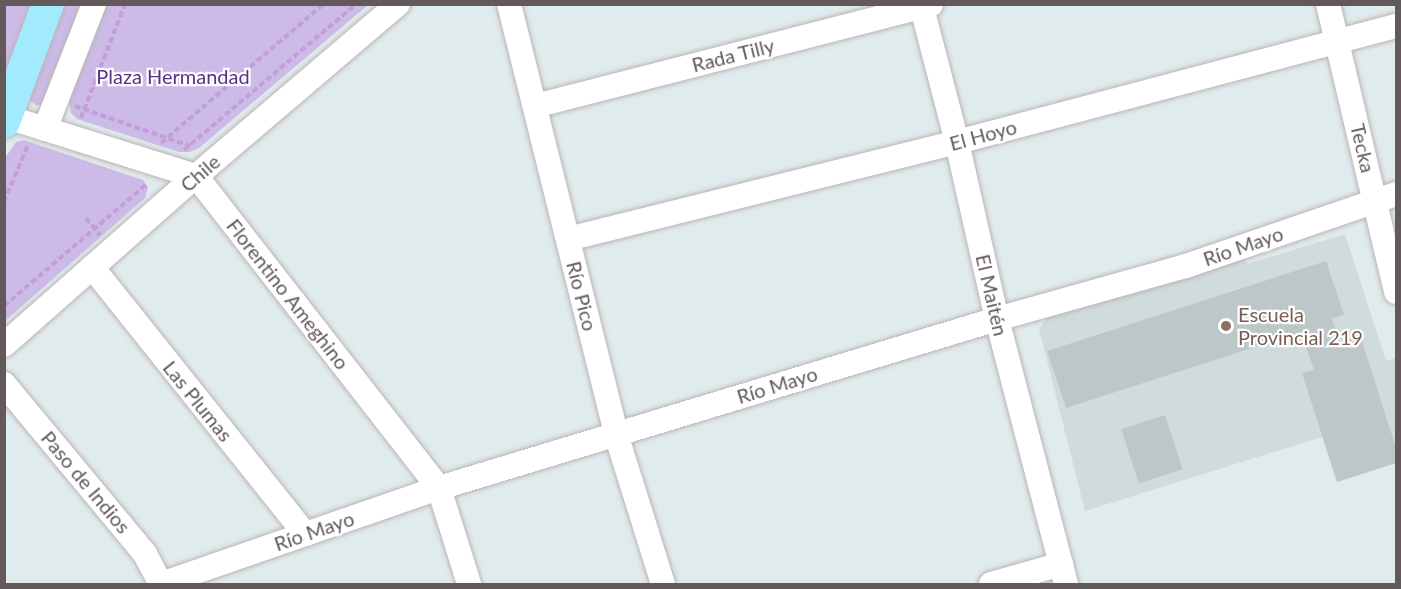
<!DOCTYPE html>
<html>
<head>
<meta charset="utf-8">
<style>
  body { margin:0 }
  #map { position:relative; width:1401px; height:589px; overflow:hidden; background:#e0ebed; font-family:Lato,sans-serif }
  div>[style] { position:absolute }
  [style*='--x'] { left:calc(var(--x)*1px); top:calc(var(--y)*1px); width:calc(var(--w)*1px); rotate:calc(var(--a)*1deg) }
  .education>* { inset:0; background:#cfdbdd }
  .green>* { inset:0; background:#ccbbe7 }
  .building>* { inset:0; background:#bec7c8; transform-origin:0 0 }
  .path>* { height:4px; margin-top:-2px; transform-origin:0; background:repeating-linear-gradient(90deg,#c59dd9 0 6px,transparent 0 9px) }
  .roads { filter:drop-shadow(0 0 2px #bcb4b4) drop-shadow(0 0 2px #bcb4b4) }
  .minor>* { height:24px; margin:-12px; padding:0 12px; transform-origin:12px; border-radius:12px; background:#fff }
  .major>* { height:32px; margin:-16px; padding:0 16px; transform-origin:16px; border-radius:16px; background:#a4eaff }
  .dots>* { width:16px; height:16px; translate:-50% -50%; box-sizing:border-box; border:3px solid #fff; border-radius:50% }
  span { translate:-50% -50%; white-space:nowrap; text-align:center; line-height:1.15; -webkit-text-stroke:4.5px #fff; paint-order:stroke }
  .street-label { font-size:20px; color:#63595a }
  .park-label { font-size:20px; color:#58318a }
  .education-label { font-size:20px; color:#785e54 }
  .left { translate:0 -50%; text-align:left }
  .frame { position:absolute; inset:0; border:6px solid #63595a; pointer-events:none }
</style>
</head>
<body>
<div id="map">
  <div class="education">
    <i style="clip-path:polygon(1345px 234px,1386px 361px,1396px 358px,1396px 463px,1337px 482px,1322px 437px,1085px 511px,1039px 329px,1048px 316px,1242px 252px,1248px 264px)"></i>
  </div>
  <div class="green">
    <i style="clip-path:polygon(5px 5px,31px 5px,5px 77px)"></i>
    <i style="clip-path:polygon(64px 5px,86px 5px,43px 105px,36px 105px,30px 101px,31px 94px)"></i>
    <i style="clip-path:polygon(105px 5px,368px 5px,199px 148px,190px 152px,179px 152px,77px 119px,71px 113px,69px 99px)"></i>
    <i style="clip-path:polygon(24px 140px,143px 180px,148px 187px,145px 198px,5px 321px,5px 158px,16px 142px)"></i>
  </div>
  <div class="building">
    <i style="clip-path:polygon(1326px 261px,1344px 314px,1332px 319px,1339px 342px,1360px 335px,1396px 448px,1396px 463px,1337px 482px,1302px 373px,1314px 370px,1301px 332px,1066px 408px,1047px 351px)"></i>
    <i style="left:1165px;top:415px;width:57px;height:46px;rotate:72deg"></i>
  </div>
  <div class="path">
    <i style="--x:75;--y:106;--w:122;--a:19.2"></i>
    <i style="--x:81;--y:118;--w:122;--a:-68.9"></i>
    <i style="--x:161;--y:143;--w:214;--a:-40.5"></i>
    <i style="--x:184;--y:150;--w:226;--a:-40.3"></i>
    <i style="--x:4;--y:202;--w:62;--a:-67.2"></i>
    <i style="--x:86;--y:218;--w:22;--a:51"></i>
    <i style="--x:4;--y:306;--w:189;--a:-40.5"></i>
  </div>
  <div class="roads">
    <div class="minor">
      <i style="--x:509;--y:4;--w:443;--a:76"></i>
      <i style="--x:616;--y:434;--w:157;--a:72.6"></i>
      <i style="--x:921;--y:4;--w:143;--a:75.4"></i>
      <i style="--x:957;--y:142;--w:181;--a:77.3"></i>
      <i style="--x:997;--y:319;--w:274;--a:75.4"></i>
      <i style="--x:1328;--y:4;--w:296;--a:76.7"></i>
      <i style="--x:535;--y:106;--w:409;--a:-14.4"></i>
      <i style="--x:4;--y:116;--w:201;--a:17.4"></i>
      <i style="--x:196;--y:176;--w:395;--a:52.1"></i>
      <i style="--x:439;--y:488;--w:101;--a:72.6"></i>
      <i style="--x:45;--y:129;--w:134;--a:-68.6"></i>
      <i style="--x:568;--y:239;--w:401;--a:-14"></i>
      <i style="--x:957;--y:142;--w:454;--a:-14.8"></i>
      <i style="--x:92;--y:267;--w:342;--a:51.4"></i>
      <i style="--x:4;--y:345;--w:256;--a:-41.4"></i>
      <i style="--x:196;--y:176;--w:265;--a:-40.4"></i>
      <i style="--x:4;--y:384;--w:221;--a:50.3"></i>
      <i style="--x:145;--y:554;--w:34;--a:62"></i>
      <i style="--x:161;--y:584;--w:294;--a:-19.1"></i>
      <i style="--x:439;--y:488;--w:583;--a:-16.85"></i>
      <i style="--x:997;--y:319;--w:196;--a:-15.7"></i>
      <i style="--x:1186;--y:266;--w:222;--a:-18.9"></i>
      <i style="--x:991;--y:584;--w:73;--a:-15.9"></i>
    </div>
    <div class="major">
      <i style="--x:4;--y:122;--w:126;--a:-69.6"></i>
    </div>
  </div>
  <div class="dots">
    <i style="left:1226px;top:326px;background:#8d6e63"></i>
  </div>
  <div class="street-label">
    <span style="left:733px;top:55px;rotate:-14deg">Rada Tilly</span>
    <span style="left:983px;top:135px;rotate:-15deg">El Hoyo</span>
    <span style="left:1363px;top:148px;rotate:77deg">Tecka</span>
    <span style="left:200px;top:173px;rotate:-41deg">Chile</span>
    <span style="left:1243px;top:246px;rotate:-19deg">Río Mayo</span>
    <span style="left:288px;top:294px;rotate:52deg">Florentino Ameghino</span>
    <span style="left:992px;top:295px;rotate:77deg">El Maitén</span>
    <span style="left:582px;top:296px;rotate:76deg">Río Pico</span>
    <span style="left:777px;top:385px;rotate:-17deg">Río Mayo</span>
    <span style="left:198px;top:401px;rotate:51deg">Las Plumas</span>
    <span style="left:86px;top:482px;rotate:50deg">Paso de Indios</span>
    <span style="left:314px;top:531px;rotate:-19deg">Río Mayo</span>
  </div>
  <div class="park-label">
    <span style="left:173px;top:76px">Plaza Hermandad</span>
  </div>
  <div class="education-label">
    <span class="left" style="left:1238px;top:326px">Escuela<br>Provincial 219</span>
  </div>
  <div class="frame"></div>
</div>
</body>
</html>
